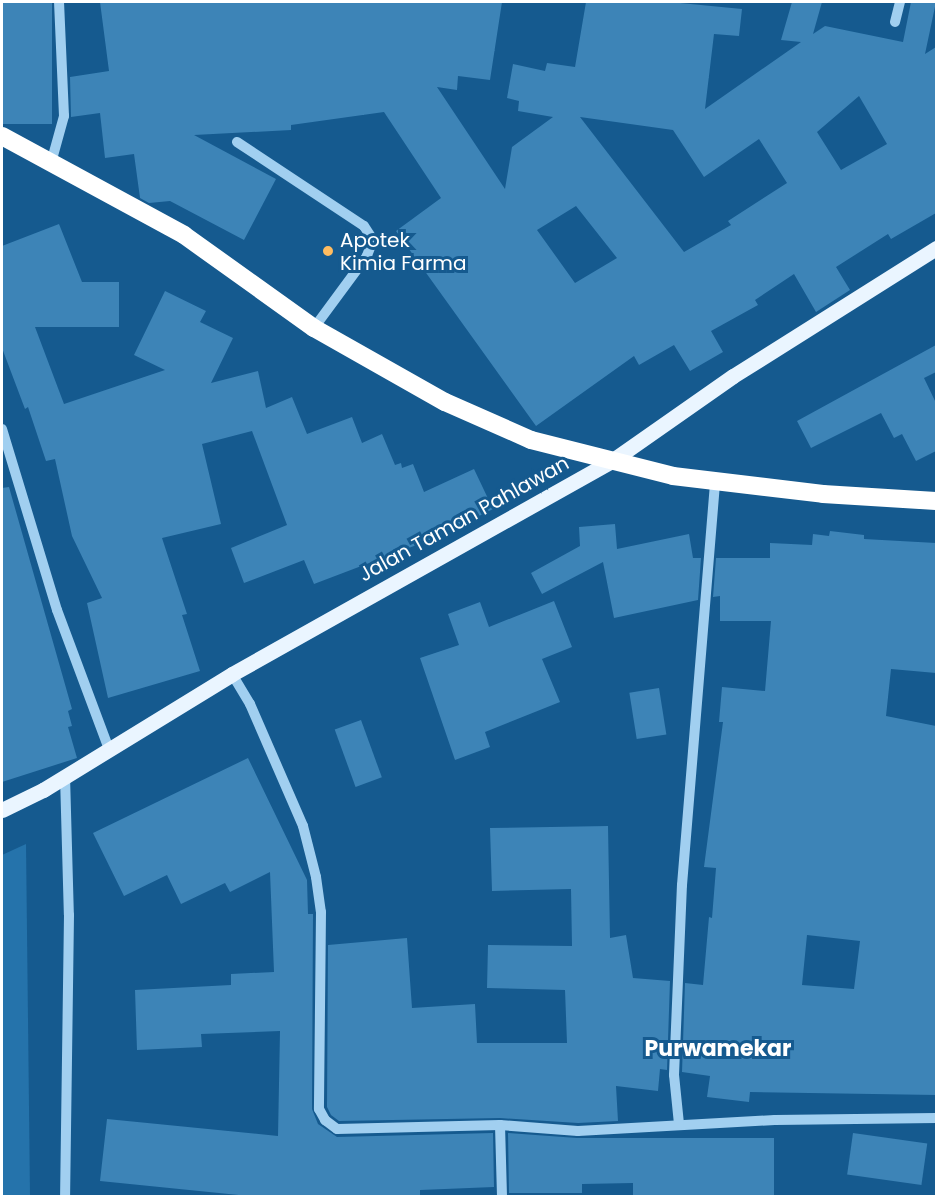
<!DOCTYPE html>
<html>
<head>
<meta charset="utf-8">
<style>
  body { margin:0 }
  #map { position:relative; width:938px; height:1198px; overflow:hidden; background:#155a8f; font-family:Poppins,sans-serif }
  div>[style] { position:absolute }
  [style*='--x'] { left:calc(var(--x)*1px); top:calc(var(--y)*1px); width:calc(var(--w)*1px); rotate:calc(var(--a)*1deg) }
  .green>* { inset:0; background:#2573ab }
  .building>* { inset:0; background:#3d84b7; transform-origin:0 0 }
  .minor>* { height:10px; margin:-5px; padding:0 5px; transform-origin:5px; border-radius:5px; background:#a1cff0 }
  .major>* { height:15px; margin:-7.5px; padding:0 7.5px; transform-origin:7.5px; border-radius:7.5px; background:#eaf5ff }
  .highway>* { height:18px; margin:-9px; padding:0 9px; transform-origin:9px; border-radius:9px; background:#fff }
  .dots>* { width:16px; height:16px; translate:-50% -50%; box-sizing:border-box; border:3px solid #155a8f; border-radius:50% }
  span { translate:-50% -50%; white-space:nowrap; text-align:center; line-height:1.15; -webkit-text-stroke:6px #155a8f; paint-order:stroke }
  .poi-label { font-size:20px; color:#fff }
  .left { translate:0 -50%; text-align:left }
  .street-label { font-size:20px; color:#fff }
  .quarter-label { font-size:22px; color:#fff; font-weight:700 }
  .frame { position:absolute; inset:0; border:3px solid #fff; pointer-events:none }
</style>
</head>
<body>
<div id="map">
  <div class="green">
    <i style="clip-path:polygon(26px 844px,30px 1196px,2px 1196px,2px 855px)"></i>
  </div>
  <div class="building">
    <i style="left:2px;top:2px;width:50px;height:122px"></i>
    <i style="clip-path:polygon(evenodd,100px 2px,502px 2px,490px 80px,458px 76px,457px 90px,437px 87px,505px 189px,512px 147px,553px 117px,518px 111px,519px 101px,507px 98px,513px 64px,545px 71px,547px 63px,575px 67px,586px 2px,670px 2px,742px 9px,739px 36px,714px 34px,705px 109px,801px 42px,781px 40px,792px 2px,822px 2px,813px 34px,825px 26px,903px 42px,911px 2px,936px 2px,925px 54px,936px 47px,936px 213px,891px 239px,888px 234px,836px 267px,850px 290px,816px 312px,794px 274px,755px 300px,758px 305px,711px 331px,723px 352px,690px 371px,674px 345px,639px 365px,634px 356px,536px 426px,396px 231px,441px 198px,384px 112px,291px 125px,291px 130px,194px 135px,276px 179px,244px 240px,170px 201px,149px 203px,140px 198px,134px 154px,105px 158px,100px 113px,71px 117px,70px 77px,109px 71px,100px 2px,859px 96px,887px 144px,841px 170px,817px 132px,859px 96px,100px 2px,580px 117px,673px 130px,704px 177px,759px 139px,787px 183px,728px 221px,731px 225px,684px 252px,580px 117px,100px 2px,576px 206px,617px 258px,575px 283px,537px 230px,576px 206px)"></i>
    <i style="clip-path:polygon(59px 224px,82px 282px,119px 282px,119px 327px,35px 327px,64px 404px,165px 370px,134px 355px,165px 291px,206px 311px,200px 322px,233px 338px,211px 383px,258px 371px,266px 408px,292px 397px,307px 434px,352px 417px,362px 443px,382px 434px,395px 465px,401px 463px,402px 468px,413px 464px,424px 492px,474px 469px,493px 509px,435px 538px,314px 584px,304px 560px,244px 583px,231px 548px,287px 525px,252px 431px,202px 444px,221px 524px,162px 538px,187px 614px,182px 615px,200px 671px,108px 698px,87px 603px,102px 598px,72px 536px,55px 459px,46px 461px,28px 407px,25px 409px,2px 348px,2px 246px)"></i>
    <i style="clip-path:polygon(936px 345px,936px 372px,924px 378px,936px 403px,936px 451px,916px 461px,902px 434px,894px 438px,881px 413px,811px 448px,797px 421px)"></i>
    <i style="clip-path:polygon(9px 487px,72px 709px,68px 711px,72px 726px,68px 727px,77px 758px,2px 782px,2px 488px)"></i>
    <i style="clip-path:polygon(615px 524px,617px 549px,689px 534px,693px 558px,701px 558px,698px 600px,614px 618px,603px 562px,542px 594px,531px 573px,580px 546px,579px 527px)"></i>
    <i style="clip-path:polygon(evenodd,830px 531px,864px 535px,864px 539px,936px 543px,936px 673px,891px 669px,886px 716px,936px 726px,936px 1095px,750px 1092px,749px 1102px,707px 1097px,710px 1076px,682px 1072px,685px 983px,703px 985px,709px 917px,712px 918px,716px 868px,704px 867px,723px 722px,719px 722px,722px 687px,765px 691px,771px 621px,720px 621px,720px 596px,713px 597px,716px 558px,770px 558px,770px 543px,812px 545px,813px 534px,829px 536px,830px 531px,807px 935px,860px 941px,854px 989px,802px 985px,807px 935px)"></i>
    <i style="clip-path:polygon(554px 601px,572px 647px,542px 659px,560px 702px,485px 732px,490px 747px,455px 760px,420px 658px,459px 645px,448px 614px,480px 602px,489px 627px)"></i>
    <i style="left:659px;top:688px;width:47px;height:30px;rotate:81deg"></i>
    <i style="left:361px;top:720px;width:61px;height:28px;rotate:70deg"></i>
    <i style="clip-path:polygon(248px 758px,307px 880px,308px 914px,313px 914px,312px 1109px,318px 1124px,337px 1137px,493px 1133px,494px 1187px,420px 1190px,420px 1197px,259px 1197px,100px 1181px,107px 1119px,278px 1136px,280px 1031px,201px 1034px,202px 1047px,137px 1050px,135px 990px,231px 985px,231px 974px,274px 972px,270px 872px,230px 892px,225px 883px,181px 904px,167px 875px,124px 896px,93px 833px)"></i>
    <i style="clip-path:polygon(608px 826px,610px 938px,626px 935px,633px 978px,670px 981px,667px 1070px,660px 1069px,658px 1091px,616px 1086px,618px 1121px,578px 1123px,500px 1118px,339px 1121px,331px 1115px,327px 1107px,328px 945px,407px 938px,412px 1008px,475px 1004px,477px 1043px,567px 1043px,565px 990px,487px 988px,488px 945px,572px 946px,571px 889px,492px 891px,490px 828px)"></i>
    <i style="clip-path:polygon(508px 1133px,577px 1138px,774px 1138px,774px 1197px,633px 1197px,633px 1183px,582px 1184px,582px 1193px,509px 1193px)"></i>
    <i style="left:853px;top:1133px;width:75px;height:42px;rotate:8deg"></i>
  </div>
  <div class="minor">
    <i style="--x:895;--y:22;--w:21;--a:-76"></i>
    <i style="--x:237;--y:142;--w:152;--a:33.5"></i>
    <i style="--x:364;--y:226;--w:17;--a:57"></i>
    <i style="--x:373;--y:240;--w:17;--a:111"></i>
    <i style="--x:367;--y:256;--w:89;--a:126.4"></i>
    <i style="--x:51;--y:163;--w:49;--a:-74.5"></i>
    <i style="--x:64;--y:116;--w:114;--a:-92.5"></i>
    <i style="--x:2;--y:429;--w:189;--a:73.1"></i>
    <i style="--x:57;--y:610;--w:148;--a:69.5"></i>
    <i style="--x:232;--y:674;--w:35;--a:59"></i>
    <i style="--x:250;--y:704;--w:133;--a:66.5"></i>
    <i style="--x:303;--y:826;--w:53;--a:75.7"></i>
    <i style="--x:316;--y:877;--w:35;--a:82"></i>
    <i style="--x:321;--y:912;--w:197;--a:90.6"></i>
    <i style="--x:319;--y:1109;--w:13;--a:61"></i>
    <i style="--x:325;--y:1120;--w:15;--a:37"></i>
    <i style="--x:337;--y:1129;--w:163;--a:-1.4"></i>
    <i style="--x:500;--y:1125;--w:78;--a:4.4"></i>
    <i style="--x:578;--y:1131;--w:197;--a:-3.2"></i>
    <i style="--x:775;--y:1120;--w:161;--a:-0.7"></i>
    <i style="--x:65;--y:776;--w:139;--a:88.4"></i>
    <i style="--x:69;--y:915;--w:281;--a:90.8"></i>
    <i style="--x:679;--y:1124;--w:49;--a:-95.8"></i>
    <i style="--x:674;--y:1075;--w:190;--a:-87.6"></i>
    <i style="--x:682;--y:885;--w:404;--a:-85.3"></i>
    <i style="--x:500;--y:1125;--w:71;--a:88.4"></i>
  </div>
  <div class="major">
    <i style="--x:2;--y:810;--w:46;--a:-26"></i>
    <i style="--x:43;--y:790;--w:222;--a:-31.5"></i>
    <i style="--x:232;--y:674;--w:437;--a:-29.3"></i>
    <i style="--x:613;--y:460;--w:146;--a:-35"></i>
    <i style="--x:733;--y:376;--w:240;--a:-32.2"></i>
  </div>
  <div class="highway">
    <i style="--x:2;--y:136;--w:207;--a:28.5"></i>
    <i style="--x:184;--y:235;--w:160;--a:35.6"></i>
    <i style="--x:314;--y:328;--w:150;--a:29.5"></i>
    <i style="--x:445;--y:402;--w:94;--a:23.8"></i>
    <i style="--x:531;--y:440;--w:146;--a:14.2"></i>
    <i style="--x:673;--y:476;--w:151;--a:6.8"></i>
    <i style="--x:823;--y:494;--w:113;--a:3.5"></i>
  </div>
  <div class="dots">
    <i style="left:328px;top:251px;background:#ffbc60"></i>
  </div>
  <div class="poi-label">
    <span class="left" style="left:340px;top:252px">Apotek<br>Kimia Farma</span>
  </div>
  <div class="street-label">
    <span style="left:464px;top:519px;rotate:-29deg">Jalan Taman Pahlawan</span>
  </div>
  <div class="quarter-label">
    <span style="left:718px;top:1049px">Purwamekar</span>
  </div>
  <div class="frame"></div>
</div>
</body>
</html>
